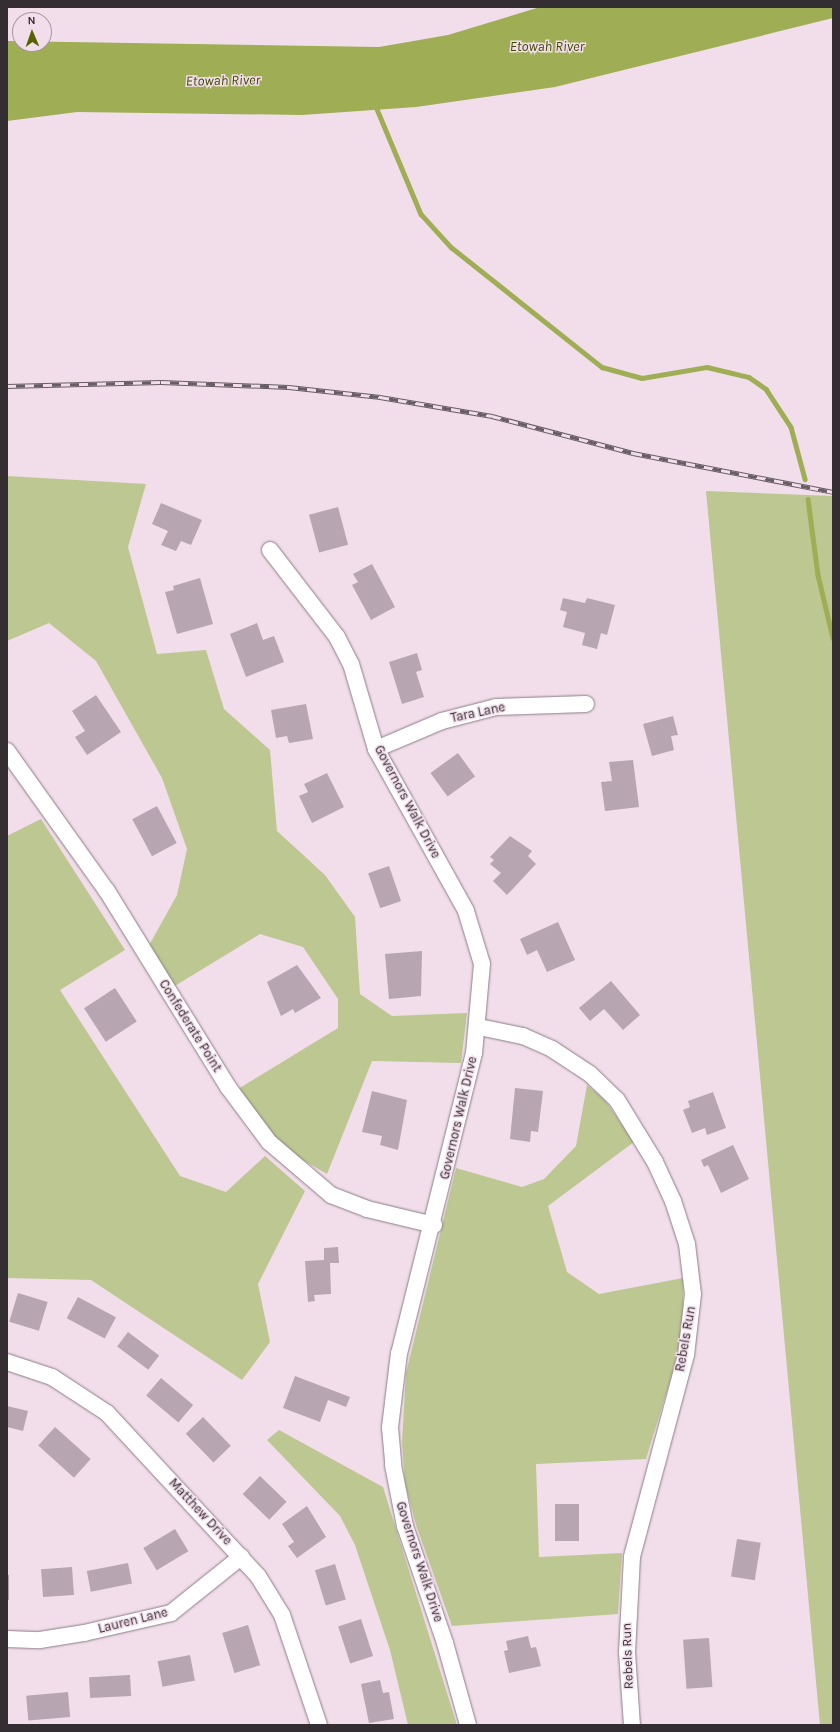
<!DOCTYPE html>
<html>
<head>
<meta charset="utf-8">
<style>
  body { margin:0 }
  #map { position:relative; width:840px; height:1732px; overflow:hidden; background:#f1deea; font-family:Karla,sans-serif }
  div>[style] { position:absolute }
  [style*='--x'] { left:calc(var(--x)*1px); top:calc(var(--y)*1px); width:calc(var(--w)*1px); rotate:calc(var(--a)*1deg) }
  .green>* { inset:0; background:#bdc792 }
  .water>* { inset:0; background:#9fad55 }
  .stream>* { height:4.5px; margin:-2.25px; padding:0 2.25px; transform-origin:2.25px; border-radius:2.25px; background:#9fad55 }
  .building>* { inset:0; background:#b7a5b1; transform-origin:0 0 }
  .roads { filter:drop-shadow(0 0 1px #8d7c87) drop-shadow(0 0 1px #8d7c87) }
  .minor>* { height:16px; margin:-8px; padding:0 8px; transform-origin:8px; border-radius:8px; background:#fff }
  .rail>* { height:4.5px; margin-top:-2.25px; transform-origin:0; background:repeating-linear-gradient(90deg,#f1deea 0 9px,#685d64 0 18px); box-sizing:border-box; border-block:1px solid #685d64 }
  span { translate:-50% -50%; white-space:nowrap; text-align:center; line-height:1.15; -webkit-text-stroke:3px #f1deea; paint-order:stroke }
  .street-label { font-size:13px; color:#342d32 }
  .water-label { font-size:14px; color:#3f4701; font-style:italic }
  .frame { position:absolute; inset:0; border:8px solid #342d32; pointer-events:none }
  .north { position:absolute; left:12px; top:12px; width:40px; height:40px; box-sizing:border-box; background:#f1deea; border:1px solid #a597a0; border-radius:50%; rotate:358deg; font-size:11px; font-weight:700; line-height:16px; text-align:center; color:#342d32 }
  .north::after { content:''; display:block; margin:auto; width:14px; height:18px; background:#566100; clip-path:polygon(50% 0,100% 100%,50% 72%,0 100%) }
</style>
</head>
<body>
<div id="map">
  <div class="green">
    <i style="clip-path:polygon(7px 476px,146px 484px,128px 547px,157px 654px,206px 650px,224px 709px,270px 750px,277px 831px,325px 875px,355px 917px,360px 994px,392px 1016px,467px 1013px,461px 1063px,372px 1061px,327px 1174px,296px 1156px,271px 1134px,238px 1089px,338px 1028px,338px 999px,303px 947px,260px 934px,173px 987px,147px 949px,177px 895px,187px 849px,162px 778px,96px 661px,49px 623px,7px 641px)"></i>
    <i style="clip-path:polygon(706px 491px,833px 496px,833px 1725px,820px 1725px)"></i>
    <i style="clip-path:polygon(41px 819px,125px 950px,60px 990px,180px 1176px,226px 1192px,265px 1156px,305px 1191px,258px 1284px,270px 1342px,242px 1380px,91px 1280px,7px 1278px,7px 836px)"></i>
    <i style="clip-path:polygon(587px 1085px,605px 1100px,634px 1142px,548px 1206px,567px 1272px,599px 1294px,683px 1278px,683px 1323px,674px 1368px,646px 1459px,536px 1464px,539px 1557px,622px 1553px,618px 1614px,452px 1626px,416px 1525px,405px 1483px,402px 1442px,406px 1373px,456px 1168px,522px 1187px,544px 1179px,576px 1146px)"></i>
    <i style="clip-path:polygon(279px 1430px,383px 1487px,457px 1725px,408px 1725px,390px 1650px,355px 1545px,340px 1516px,267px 1440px)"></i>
  </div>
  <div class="water">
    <i style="clip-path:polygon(540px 7px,833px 7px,833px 18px,555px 87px,416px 107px,302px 115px,77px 112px,7px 121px,7px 41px,379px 47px,448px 35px)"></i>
  </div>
  <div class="stream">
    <i style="--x:377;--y:109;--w:114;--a:67.3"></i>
    <i style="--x:421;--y:214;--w:45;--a:47.7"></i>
    <i style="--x:451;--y:247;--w:193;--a:38.5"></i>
    <i style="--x:602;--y:367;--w:41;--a:15.4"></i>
    <i style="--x:642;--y:378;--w:66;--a:-9.6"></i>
    <i style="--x:707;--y:367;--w:43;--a:13.4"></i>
    <i style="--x:749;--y:377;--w:21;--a:35"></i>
    <i style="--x:766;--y:389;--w:45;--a:56.7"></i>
    <i style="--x:791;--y:427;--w:54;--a:74.9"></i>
    <i style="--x:808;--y:499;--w:77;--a:82.5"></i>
    <i style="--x:818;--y:575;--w:65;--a:76.6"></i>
  </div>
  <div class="building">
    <i style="clip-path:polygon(161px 503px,202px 520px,191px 545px,181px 541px,176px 551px,161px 545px,168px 531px,152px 524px)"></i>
    <i style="left:338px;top:507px;width:39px;height:30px;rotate:75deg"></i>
    <i style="clip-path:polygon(372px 564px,395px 607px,371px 620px,352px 585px,358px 582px,353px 574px)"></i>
    <i style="clip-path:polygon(200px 578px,213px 624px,177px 634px,165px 592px,174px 590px,173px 586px)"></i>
    <i style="clip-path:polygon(563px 598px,585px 603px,587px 598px,615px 605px,607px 635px,601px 633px,597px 649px,582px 645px,585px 633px,563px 627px,567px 612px,560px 610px)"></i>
    <i style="clip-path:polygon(257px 623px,263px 640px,274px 636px,284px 662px,246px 677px,230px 634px)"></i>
    <i style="clip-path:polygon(417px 653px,422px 670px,416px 672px,424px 697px,402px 704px,389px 662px)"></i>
    <i style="clip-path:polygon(96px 695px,121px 732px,87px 755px,75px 737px,85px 731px,72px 711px)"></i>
    <i style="clip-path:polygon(306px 704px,313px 739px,289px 743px,287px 736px,276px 738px,271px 710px)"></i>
    <i style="clip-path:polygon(673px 716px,678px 735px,671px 736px,674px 750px,652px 756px,643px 724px)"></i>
    <i style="left:458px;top:753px;width:29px;height:34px;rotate:54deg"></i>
    <i style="clip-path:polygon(633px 760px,639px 807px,605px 811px,601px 782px,612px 781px,609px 762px)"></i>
    <i style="clip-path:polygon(327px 773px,344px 807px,312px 823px,299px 796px,308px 792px,304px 784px)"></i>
    <i style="left:157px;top:806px;width:42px;height:28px;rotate:62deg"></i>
    <i style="clip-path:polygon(510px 836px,532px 851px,528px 856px,536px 864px,507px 895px,493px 881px,501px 873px,490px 864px,494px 860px,490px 857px)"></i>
    <i style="left:389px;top:866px;width:37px;height:22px;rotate:71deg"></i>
    <i style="clip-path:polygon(558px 922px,575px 960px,547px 972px,537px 950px,527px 955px,520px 939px)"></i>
    <i style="clip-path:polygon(422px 951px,421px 996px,389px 999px,385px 954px)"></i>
    <i style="clip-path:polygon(297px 965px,321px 998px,295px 1013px,293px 1009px,281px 1016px,267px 982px)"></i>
    <i style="clip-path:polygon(611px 981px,640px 1015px,623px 1030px,604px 1009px,590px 1021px,579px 1008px)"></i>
    <i style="left:115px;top:988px;width:40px;height:37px;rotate:57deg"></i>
    <i style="clip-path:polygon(515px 1088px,543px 1091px,538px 1132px,531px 1131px,530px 1142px,510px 1139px)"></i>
    <i style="clip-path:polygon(372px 1091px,407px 1100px,398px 1150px,380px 1145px,382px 1136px,362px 1132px)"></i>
    <i style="clip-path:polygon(713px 1092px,726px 1128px,707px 1135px,705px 1128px,692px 1133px,683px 1110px,690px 1107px,688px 1101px)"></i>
    <i style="clip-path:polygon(733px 1145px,749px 1179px,721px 1193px,708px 1165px,704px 1167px,701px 1160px)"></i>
    <i style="clip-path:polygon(338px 1247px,339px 1263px,330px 1263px,331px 1294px,314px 1295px,315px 1301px,308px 1302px,305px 1261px,324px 1260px,324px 1248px)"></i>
    <i style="left:18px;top:1293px;width:31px;height:30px;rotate:17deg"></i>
    <i style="left:78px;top:1297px;width:43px;height:24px;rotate:28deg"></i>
    <i style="left:128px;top:1332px;width:39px;height:18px;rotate:37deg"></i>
    <i style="clip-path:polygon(295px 1376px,350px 1397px,346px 1407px,328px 1400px,320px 1422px,283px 1408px)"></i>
    <i style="left:161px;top:1378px;width:42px;height:23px;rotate:40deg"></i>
    <i style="clip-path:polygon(7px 1406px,28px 1411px,23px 1431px,7px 1427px)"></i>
    <i style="left:203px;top:1417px;width:40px;height:24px;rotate:46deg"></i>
    <i style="left:55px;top:1427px;width:48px;height:25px;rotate:42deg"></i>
    <i style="left:260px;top:1476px;width:37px;height:25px;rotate:44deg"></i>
    <i style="left:555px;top:1504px;width:24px;height:37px"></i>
    <i style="clip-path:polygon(307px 1506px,326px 1537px,297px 1558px,288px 1546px,294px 1542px,282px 1524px)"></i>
    <i style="left:175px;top:1529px;width:26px;height:37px;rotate:59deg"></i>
    <i style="left:737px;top:1539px;width:24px;height:38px;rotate:9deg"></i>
    <i style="left:128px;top:1563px;width:21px;height:42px;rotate:79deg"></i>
    <i style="left:335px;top:1564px;width:37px;height:21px;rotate:73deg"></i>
    <i style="left:72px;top:1567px;width:28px;height:31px;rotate:86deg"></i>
    <i style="left:7px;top:1575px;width:2px;height:25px"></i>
    <i style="left:361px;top:1619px;width:39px;height:24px;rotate:72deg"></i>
    <i style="left:248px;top:1625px;width:42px;height:27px;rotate:73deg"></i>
    <i style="clip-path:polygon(528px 1636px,531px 1648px,536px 1647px,541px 1666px,509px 1673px,504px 1651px,508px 1650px,506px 1641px)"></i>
    <i style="left:709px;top:1638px;width:49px;height:26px;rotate:86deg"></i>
    <i style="left:190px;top:1655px;width:26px;height:33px;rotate:79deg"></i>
    <i style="left:130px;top:1675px;width:21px;height:41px;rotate:87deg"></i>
    <i style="clip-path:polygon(380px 1680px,383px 1693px,389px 1692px,394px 1719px,369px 1723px,361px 1684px)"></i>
    <i style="left:68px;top:1692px;width:25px;height:42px;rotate:85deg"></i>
  </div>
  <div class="roads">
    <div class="minor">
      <i style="--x:270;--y:550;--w:110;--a:52.4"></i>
      <i style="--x:337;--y:637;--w:30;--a:63"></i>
      <i style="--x:351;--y:664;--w:89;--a:73.6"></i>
      <i style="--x:376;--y:749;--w:185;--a:60.9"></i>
      <i style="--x:466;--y:911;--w:55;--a:73.2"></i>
      <i style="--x:482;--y:964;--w:89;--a:95.1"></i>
      <i style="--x:474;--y:1053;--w:309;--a:104"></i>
      <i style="--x:399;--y:1353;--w:75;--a:96.9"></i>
      <i style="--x:390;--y:1427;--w:38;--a:85"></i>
      <i style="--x:393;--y:1465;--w:62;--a:78.9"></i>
      <i style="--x:405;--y:1526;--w:124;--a:71.1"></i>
      <i style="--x:445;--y:1643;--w:85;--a:74.3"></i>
      <i style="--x:376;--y:749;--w:72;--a:-23"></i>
      <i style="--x:442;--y:721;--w:56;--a:-14.5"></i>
      <i style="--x:496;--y:707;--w:90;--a:-1.9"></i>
      <i style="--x:7;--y:751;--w:172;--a:54.5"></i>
      <i style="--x:107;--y:891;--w:230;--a:58.3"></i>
      <i style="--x:228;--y:1087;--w:69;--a:53.3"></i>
      <i style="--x:269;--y:1142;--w:82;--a:40.5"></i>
      <i style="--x:331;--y:1195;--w:39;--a:21"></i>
      <i style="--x:367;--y:1209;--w:69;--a:13.4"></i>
      <i style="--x:479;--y:1027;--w:45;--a:11.6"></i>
      <i style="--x:523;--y:1036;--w:32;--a:24"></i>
      <i style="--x:552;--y:1049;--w:45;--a:33.3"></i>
      <i style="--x:590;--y:1074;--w:37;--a:44"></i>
      <i style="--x:617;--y:1100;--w:73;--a:58.5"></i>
      <i style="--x:655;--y:1162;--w:43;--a:65.2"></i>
      <i style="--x:673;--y:1201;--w:45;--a:72"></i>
      <i style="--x:687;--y:1244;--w:50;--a:83.2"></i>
      <i style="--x:693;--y:1294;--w:61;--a:96.5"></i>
      <i style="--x:686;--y:1355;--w:209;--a:105"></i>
      <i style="--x:632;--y:1557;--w:95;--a:93"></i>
      <i style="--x:627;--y:1652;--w:73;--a:86.1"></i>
      <i style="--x:7;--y:1362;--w:47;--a:18.4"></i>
      <i style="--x:52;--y:1377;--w:66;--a:33.2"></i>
      <i style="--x:107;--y:1413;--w:222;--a:47.2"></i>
      <i style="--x:258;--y:1576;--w:46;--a:58.4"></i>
      <i style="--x:282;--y:1615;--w:116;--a:71.4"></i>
      <i style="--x:7;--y:1639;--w:33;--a:2"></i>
      <i style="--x:40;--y:1640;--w:45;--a:-9"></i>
      <i style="--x:84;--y:1633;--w:89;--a:-12.9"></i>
      <i style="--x:171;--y:1613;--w:90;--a:-38.7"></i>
    </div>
  </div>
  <div class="rail">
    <i style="--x:7;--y:386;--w:154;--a:-1.5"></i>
    <i style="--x:161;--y:382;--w:128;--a:2.2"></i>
    <i style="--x:289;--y:387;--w:92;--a:6.3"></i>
    <i style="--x:380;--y:397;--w:114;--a:9.6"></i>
    <i style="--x:492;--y:416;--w:146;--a:14.7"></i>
    <i style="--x:633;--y:453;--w:204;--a:11"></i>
  </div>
  <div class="street-label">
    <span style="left:478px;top:713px;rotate:-12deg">Tara Lane</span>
    <span style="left:407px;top:802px;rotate:62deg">Governors Walk Drive</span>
    <span style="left:190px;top:1026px;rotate:58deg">Confederate Point</span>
    <span style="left:459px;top:1118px;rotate:-77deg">Governors Walk Drive</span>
    <span style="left:686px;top:1339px;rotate:-80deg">Rebels Run</span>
    <span style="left:200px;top:1512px;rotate:47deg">Matthew Drive</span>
    <span style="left:419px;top:1562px;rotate:72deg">Governors Walk Drive</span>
    <span style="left:133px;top:1621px;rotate:-14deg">Lauren Lane</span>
    <span style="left:628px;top:1656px;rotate:-92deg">Rebels Run</span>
  </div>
  <div class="water-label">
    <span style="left:547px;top:47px">Etowah River</span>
    <span style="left:223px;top:81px;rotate:-1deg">Etowah River</span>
  </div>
  <div class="frame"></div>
  <div class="north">N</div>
</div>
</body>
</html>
